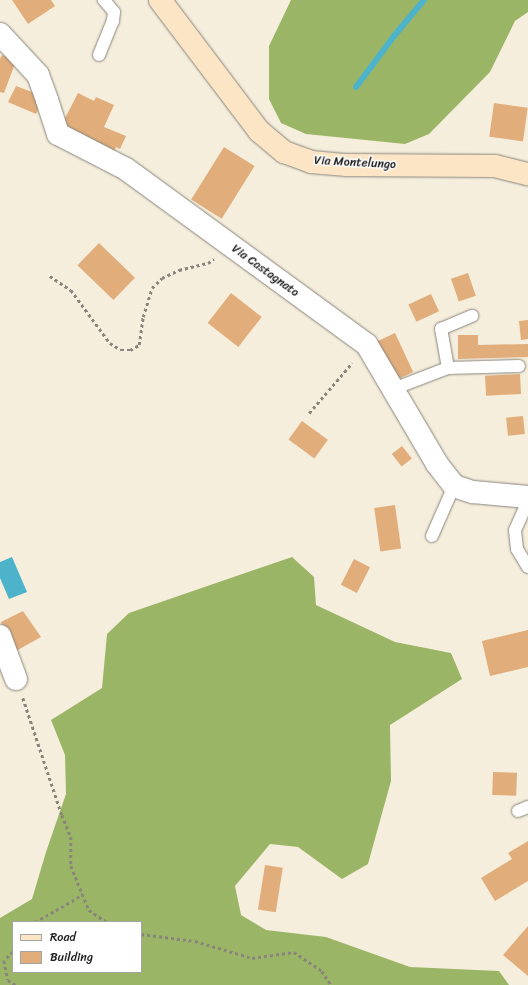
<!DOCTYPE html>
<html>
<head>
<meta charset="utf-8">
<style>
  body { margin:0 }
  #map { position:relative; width:528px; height:985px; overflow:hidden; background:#f6eedd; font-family:Sriracha,sans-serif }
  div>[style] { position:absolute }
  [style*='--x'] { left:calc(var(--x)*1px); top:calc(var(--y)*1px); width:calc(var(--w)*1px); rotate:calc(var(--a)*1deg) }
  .forest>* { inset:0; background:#9bb566 }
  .water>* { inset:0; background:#4db3cb }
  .stream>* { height:6px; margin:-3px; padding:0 3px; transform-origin:3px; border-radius:3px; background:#4db3cb }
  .building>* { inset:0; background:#e1ad7b; transform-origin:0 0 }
  .path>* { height:2.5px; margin-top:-1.25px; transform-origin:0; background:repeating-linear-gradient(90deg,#89857c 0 3px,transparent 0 6px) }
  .roads { filter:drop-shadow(0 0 1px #89857c) drop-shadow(0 0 1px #89857c) }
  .lane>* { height:12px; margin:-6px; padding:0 6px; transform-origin:6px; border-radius:6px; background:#fff }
  .street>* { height:22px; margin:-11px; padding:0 11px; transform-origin:11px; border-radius:11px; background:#fff }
  .secondary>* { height:22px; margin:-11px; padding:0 11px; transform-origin:11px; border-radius:11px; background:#fce5c4 }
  span { translate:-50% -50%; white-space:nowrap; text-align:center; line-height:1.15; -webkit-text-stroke:3px #fff; paint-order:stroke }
  .street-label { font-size:12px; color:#1c1c1c }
  .legend { position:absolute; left:12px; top:921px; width:130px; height:52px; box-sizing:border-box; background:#fff; border:1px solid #a4a4a4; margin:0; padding:5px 7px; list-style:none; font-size:12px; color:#1c1c1c }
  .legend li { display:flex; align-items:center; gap:8px; height:20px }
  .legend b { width:20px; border:1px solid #a4a4a4 }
</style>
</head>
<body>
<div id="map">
  <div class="forest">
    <i style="clip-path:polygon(291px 0,528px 0,528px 12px,515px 21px,490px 72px,429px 134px,405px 144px,306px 134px,281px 123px,269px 99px,269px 46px)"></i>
    <i style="clip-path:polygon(evenodd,292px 557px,314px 577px,316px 605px,395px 642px,451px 653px,462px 679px,390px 725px,391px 781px,368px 864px,342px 879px,298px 847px,270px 844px,235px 886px,241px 915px,266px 930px,326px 937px,410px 967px,499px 971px,509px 985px,0 985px,0 918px,32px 899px,46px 852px,66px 794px,65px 755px,51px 720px,102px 688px,107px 634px,129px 613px,292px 557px,13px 922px,141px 922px,141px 972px,13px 972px,13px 922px)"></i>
  </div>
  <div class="water">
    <i style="clip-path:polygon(12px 557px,27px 592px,9px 599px,0 578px,0 562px)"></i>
  </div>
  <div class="stream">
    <i style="--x:356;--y:87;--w:64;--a:-53.3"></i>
    <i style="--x:394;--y:36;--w:47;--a:-50.2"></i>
  </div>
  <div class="building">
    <i style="clip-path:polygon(12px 0,51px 0,55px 6px,28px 24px)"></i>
    <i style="clip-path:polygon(2px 55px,16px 61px,4px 93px,0 92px,0 59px)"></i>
    <i style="clip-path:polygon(16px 86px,45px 97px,36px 114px,8px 102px)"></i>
    <i style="clip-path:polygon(78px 93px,94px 101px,96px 97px,114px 105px,104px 127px,126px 136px,120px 149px,116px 147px,113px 155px,61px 126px)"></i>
    <i style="left:494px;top:103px;width:34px;height:34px;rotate:8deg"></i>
    <i style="left:224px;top:147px;width:36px;height:62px;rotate:32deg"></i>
    <i style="left:99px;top:243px;width:50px;height:31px;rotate:44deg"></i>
    <i style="left:468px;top:273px;width:24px;height:18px;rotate:71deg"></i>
    <i style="left:231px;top:293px;width:39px;height:38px;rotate:38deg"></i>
    <i style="left:431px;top:294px;width:19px;height:25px;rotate:65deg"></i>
    <i style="clip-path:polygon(528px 320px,528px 339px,521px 340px,519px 321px)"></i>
    <i style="left:395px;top:333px;width:43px;height:23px;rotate:65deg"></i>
    <i style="clip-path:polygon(458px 335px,478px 335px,478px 345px,528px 344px,528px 357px,458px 359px)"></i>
    <i style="left:520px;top:374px;width:20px;height:35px;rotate:87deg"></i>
    <i style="left:523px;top:416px;width:18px;height:17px;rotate:84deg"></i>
    <i style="left:302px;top:421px;width:32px;height:23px;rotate:36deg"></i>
    <i style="left:402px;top:446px;width:16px;height:13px;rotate:52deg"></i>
    <i style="left:395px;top:505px;width:44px;height:21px;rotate:82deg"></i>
    <i style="left:354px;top:559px;width:18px;height:29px;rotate:27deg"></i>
    <i style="clip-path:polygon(23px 611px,41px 637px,16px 651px,1px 622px)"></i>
    <i style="clip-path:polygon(528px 630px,528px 667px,490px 676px,482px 641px)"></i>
    <i style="left:493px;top:772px;width:24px;height:23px;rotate:2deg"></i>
    <i style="clip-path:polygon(528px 841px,528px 881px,495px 901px,481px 878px,512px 859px,508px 853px)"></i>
    <i style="left:265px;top:865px;width:18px;height:45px;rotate:9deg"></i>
    <i style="clip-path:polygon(528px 926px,528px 976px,503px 955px)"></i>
  </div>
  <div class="path">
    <i style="--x:50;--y:276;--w:25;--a:34"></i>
    <i style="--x:71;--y:290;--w:66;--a:53.7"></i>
    <i style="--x:110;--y:343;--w:13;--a:32"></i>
    <i style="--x:121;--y:350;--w:9;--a:0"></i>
    <i style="--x:130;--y:350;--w:10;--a:-29"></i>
    <i style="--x:139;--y:345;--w:28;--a:-82"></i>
    <i style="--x:143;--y:317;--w:30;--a:-73"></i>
    <i style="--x:152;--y:288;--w:14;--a:-45"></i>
    <i style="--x:162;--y:278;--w:19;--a:-25"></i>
    <i style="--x:179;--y:270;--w:30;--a:-14"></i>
    <i style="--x:208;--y:263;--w:7;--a:-34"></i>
    <i style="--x:309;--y:413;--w:66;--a:-49.3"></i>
    <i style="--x:23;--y:698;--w:123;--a:71.6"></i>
    <i style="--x:62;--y:815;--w:24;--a:68"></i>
    <i style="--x:71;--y:837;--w:29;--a:90"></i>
    <i style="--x:71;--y:866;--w:48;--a:67.8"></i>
    <i style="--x:89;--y:910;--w:22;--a:34"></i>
    <i style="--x:35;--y:922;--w:48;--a:-29.7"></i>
    <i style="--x:77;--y:898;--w:7;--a:-45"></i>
    <i style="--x:141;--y:934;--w:54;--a:7.4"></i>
    <i style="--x:195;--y:941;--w:59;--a:16.6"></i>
    <i style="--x:252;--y:958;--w:42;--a:-8.1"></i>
    <i style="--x:294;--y:952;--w:34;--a:34"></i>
    <i style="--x:322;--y:971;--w:17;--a:57"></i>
    <i style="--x:13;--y:952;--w:13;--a:135"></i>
    <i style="--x:4;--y:961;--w:19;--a:78"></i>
    <i style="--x:8;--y:980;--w:9;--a:32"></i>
  </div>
  <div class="roads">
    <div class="lane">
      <i style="--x:99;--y:55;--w:37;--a:-68"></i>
      <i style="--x:113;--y:21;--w:9;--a:-84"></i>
      <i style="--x:114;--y:12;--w:16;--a:-130"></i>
      <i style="--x:448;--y:368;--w:40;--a:-100"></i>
      <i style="--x:441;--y:329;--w:34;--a:-23"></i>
      <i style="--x:393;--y:389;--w:59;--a:-20.9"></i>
      <i style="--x:448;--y:368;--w:71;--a:-1.6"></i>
      <i style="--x:528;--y:501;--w:32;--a:114"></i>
      <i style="--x:515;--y:530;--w:19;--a:84"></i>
      <i style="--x:517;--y:549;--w:21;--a:59"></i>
      <i style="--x:432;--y:536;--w:55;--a:-66.3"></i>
      <i style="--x:518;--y:811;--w:11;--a:-22"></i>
    </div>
    <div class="street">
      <i style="--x:0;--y:34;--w:56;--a:47.2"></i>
      <i style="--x:38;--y:75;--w:27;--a:70"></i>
      <i style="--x:47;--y:100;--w:36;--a:72"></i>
      <i style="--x:58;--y:134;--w:76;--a:27.2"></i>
      <i style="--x:126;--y:169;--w:298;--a:36.1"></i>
      <i style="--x:367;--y:345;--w:138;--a:59.5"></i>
      <i style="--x:437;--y:464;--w:28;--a:52"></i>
      <i style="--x:454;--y:486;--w:20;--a:18"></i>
      <i style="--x:473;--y:492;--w:55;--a:5.2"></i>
      <i style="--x:0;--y:636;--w:46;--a:69.6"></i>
    </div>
    <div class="secondary">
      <i style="--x:160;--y:0;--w:164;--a:52.9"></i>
      <i style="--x:259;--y:131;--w:33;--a:40"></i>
      <i style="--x:284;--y:152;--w:29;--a:20"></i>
      <i style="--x:311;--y:162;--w:36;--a:5"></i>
      <i style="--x:347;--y:165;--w:148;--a:0.4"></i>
      <i style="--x:495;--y:166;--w:34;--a:14"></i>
    </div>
  </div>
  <div class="street-label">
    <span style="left:355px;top:163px;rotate:3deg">Via Montelungo</span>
    <span style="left:265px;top:271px;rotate:36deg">Via Castagnato</span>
  </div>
  <ul class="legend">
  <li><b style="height:5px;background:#fce5c4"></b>Road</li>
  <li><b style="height:11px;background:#e1ad7b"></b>Building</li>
  </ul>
</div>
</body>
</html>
